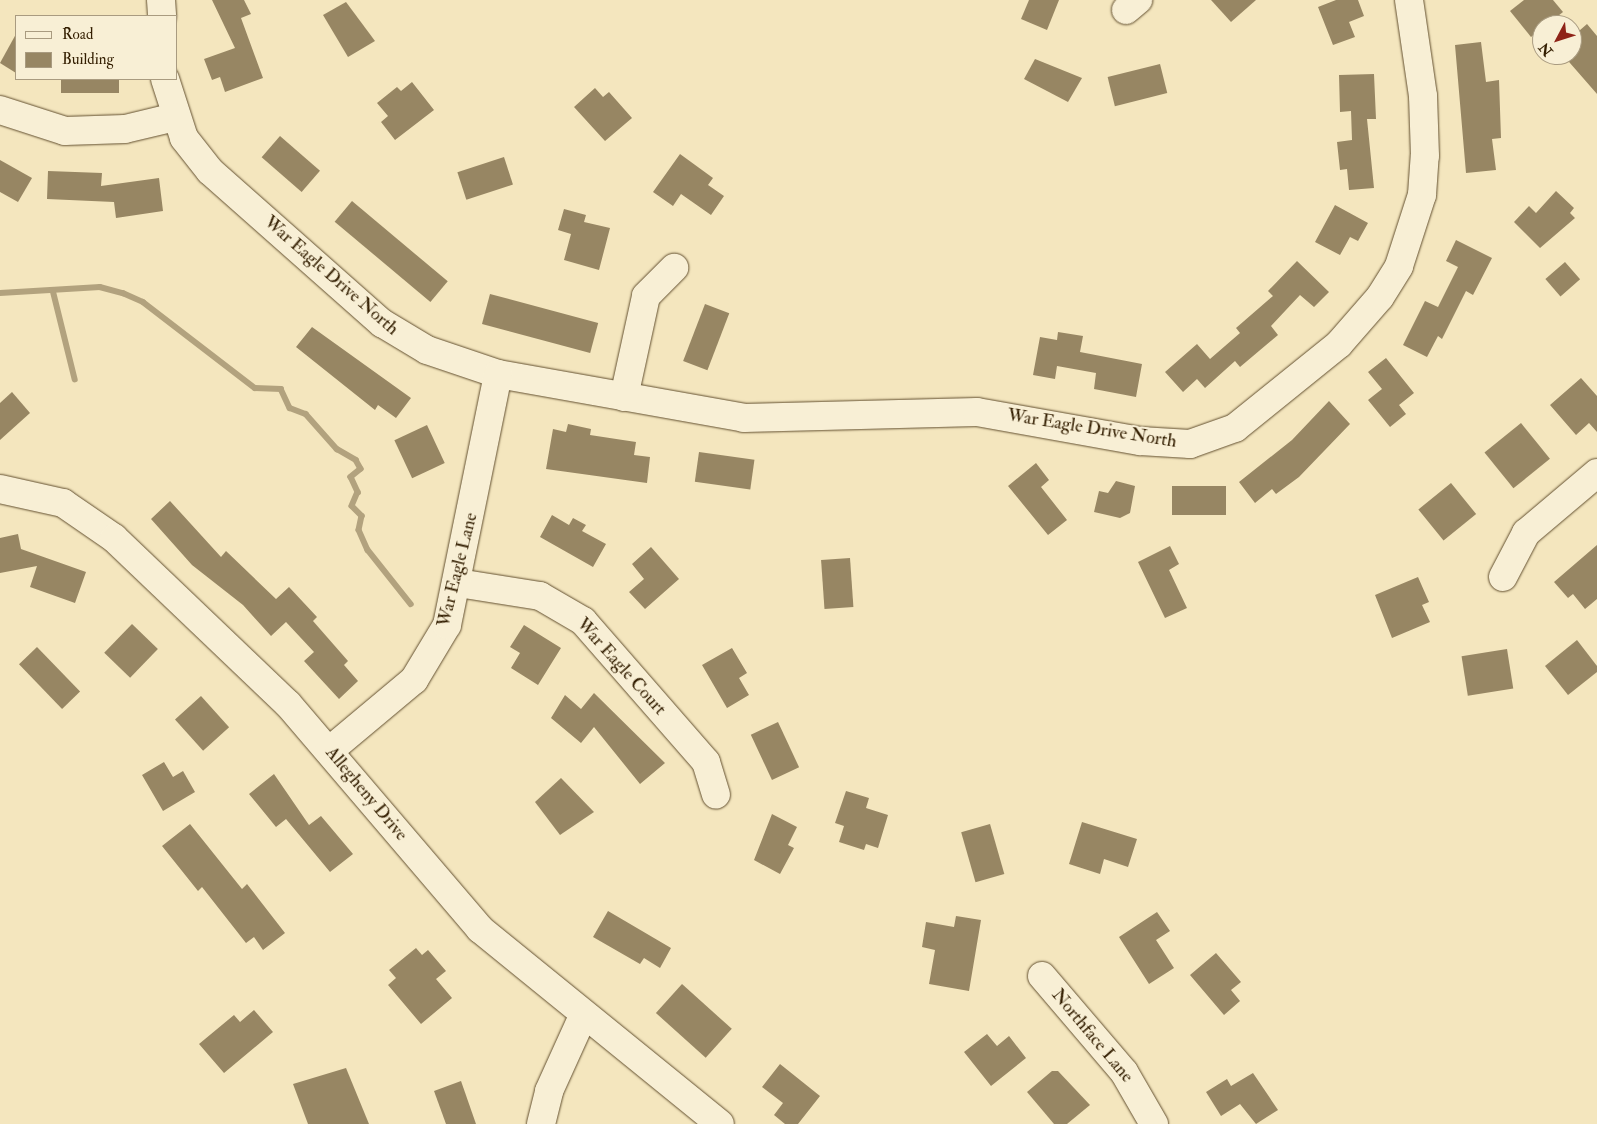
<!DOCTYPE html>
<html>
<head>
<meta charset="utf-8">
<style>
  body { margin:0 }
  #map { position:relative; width:1597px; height:1124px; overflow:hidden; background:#f4e6be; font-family:"IM FELL Double Pica",serif }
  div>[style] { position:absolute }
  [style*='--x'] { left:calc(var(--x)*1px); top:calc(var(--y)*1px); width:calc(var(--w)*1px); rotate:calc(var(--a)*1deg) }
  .stream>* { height:5.5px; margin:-2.75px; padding:0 2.75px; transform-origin:2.75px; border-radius:2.75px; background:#b2a27e }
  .building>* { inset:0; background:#978663; transform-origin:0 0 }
  .roads { filter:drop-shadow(0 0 1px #635030) drop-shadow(0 0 1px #635030) }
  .minor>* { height:28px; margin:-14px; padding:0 14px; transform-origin:14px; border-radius:14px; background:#f8efd5 }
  span { translate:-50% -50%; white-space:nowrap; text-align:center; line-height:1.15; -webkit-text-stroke:4px #f8efd5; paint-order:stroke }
  .street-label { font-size:18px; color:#331e01 }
  .legend { position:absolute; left:15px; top:15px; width:162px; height:65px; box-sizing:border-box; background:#f8efd5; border:1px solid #a99b80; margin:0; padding:6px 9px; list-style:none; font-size:15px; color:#331e01 }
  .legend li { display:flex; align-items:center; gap:10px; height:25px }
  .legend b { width:25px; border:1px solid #a99b80 }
  .north { position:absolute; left:1532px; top:15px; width:50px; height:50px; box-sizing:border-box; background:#f8efd5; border:1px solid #a99b80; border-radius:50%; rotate:230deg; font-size:14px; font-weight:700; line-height:20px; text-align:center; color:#331e01 }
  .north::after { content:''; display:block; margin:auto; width:18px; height:22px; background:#8f2418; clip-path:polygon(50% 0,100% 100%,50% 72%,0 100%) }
</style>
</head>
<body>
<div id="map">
  <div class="stream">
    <i style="--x:53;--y:290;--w:92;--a:76.1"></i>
    <i style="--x:0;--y:293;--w:100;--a:-3.4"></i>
    <i style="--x:100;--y:287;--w:24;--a:15"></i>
    <i style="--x:123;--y:293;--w:22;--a:24"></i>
    <i style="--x:143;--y:302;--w:141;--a:37.5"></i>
    <i style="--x:255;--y:388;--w:26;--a:2"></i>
    <i style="--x:281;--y:389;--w:21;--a:65"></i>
    <i style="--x:290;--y:408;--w:17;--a:21"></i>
    <i style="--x:306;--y:414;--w:47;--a:48.5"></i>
    <i style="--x:337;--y:449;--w:22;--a:30"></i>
    <i style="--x:356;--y:460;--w:10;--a:61"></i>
    <i style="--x:361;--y:469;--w:13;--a:141"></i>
    <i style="--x:351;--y:477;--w:17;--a:65"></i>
    <i style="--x:358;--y:492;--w:15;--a:113"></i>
    <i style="--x:352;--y:506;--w:14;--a:45"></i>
    <i style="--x:362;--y:516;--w:14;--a:102"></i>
    <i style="--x:359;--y:530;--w:22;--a:66"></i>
    <i style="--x:368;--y:550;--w:69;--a:51.5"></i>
  </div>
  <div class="building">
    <i style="clip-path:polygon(212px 0,244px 0,251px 14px,241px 18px,263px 78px,225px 92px,220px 77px,212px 80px,204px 59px,235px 48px)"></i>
    <i style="clip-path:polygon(1029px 0,1059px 0,1047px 30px,1021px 19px)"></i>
    <i style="clip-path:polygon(1211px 0,1256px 0,1231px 22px)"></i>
    <i style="clip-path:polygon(1336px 0,1358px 0,1364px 16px,1349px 22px,1355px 37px,1333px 45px,1318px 7px)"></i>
    <i style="clip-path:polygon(1524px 0,1553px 0,1563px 12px,1531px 37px,1510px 11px)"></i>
    <i style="clip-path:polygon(346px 2px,375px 41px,348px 57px,323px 15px)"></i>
    <i style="clip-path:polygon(1587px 24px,1597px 36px,1597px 94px,1563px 55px,1572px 55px,1572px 37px)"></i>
    <i style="clip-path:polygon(16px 34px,16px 73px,0 63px)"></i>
    <i style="clip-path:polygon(1481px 42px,1486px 82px,1499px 80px,1501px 138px,1492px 139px,1496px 170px,1466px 173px,1455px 45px)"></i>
    <i style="clip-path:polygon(1035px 59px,1082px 78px,1068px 102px,1024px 79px)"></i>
    <i style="left:1160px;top:64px;width:30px;height:54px;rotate:76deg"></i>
    <i style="clip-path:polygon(1374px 74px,1376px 119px,1367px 119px,1374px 188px,1349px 190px,1347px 169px,1340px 170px,1337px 142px,1352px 140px,1351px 111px,1340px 112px,1339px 75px)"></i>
    <i style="left:61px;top:79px;width:58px;height:14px"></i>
    <i style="clip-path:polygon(412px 82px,434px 110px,395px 140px,381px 122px,388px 116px,377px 103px,397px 87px,401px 91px)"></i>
    <i style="clip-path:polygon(595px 88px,603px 97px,609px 92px,632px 118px,605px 141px,574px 107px)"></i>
    <i style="left:280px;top:136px;width:53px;height:28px;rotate:41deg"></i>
    <i style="clip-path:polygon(680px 154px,713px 178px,708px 185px,724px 196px,711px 215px,681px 194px,673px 206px,653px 192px)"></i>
    <i style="left:504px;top:157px;width:29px;height:49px;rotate:72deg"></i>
    <i style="clip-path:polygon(0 160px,32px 178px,18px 202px,0 192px)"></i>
    <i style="clip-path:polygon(48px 171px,102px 173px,101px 186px,159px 178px,163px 211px,116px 218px,114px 202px,47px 199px)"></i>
    <i style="clip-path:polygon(1556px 191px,1574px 208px,1570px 213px,1575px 218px,1540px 248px,1514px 222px,1529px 206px,1536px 213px)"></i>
    <i style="left:352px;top:201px;width:125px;height:27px;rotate:40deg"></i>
    <i style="clip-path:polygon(1335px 205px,1368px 223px,1358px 241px,1350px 237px,1340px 255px,1315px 242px)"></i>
    <i style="clip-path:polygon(564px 209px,586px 215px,584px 222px,610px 228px,599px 270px,564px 260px,571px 234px,558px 230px)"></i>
    <i style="clip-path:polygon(1456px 240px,1492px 258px,1473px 295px,1466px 291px,1442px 339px,1438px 336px,1427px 357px,1403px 345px,1425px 301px,1438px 307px,1458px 267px,1446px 261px)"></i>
    <i style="clip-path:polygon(1297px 261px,1329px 292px,1314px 307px,1300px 295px,1271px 326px,1278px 335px,1240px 367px,1235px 361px,1205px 388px,1197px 379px,1183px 392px,1165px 372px,1197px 344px,1210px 359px,1240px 333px,1236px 328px,1273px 296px,1268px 291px)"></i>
    <i style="left:1565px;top:262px;width:23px;height:26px;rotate:49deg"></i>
    <i style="left:490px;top:294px;width:112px;height:31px;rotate:15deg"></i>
    <i style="left:705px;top:304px;width:26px;height:61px;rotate:21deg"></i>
    <i style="clip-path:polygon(312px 327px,411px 398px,396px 418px,378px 405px,375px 410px,296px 347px)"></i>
    <i style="clip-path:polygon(1058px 332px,1083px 336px,1080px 352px,1142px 364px,1136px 397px,1094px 389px,1096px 373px,1057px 366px,1055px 379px,1033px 375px,1040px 337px,1057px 340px)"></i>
    <i style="clip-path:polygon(1386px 358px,1414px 393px,1399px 405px,1406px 414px,1390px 427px,1368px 400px,1382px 389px,1368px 372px)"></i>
    <i style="clip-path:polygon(1581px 378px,1597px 396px,1597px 432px,1589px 423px,1576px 435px,1550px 405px)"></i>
    <i style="clip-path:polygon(12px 392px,30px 413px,0 440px,0 403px)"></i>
    <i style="clip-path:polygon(1329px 401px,1350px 424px,1299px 477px,1276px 494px,1272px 489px,1255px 503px,1239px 482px,1292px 440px)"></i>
    <i style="left:1521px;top:423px;width:46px;height:47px;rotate:51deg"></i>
    <i style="clip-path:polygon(568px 424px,591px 429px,590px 435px,636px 442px,634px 455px,650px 457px,647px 483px,546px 469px,553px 429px,566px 432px)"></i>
    <i style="left:427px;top:425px;width:42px;height:36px;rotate:65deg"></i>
    <i style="left:699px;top:452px;width:56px;height:30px;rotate:8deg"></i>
    <i style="clip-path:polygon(1036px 463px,1049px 480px,1041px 487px,1067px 520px,1048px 535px,1008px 486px)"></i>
    <i style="clip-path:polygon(1116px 481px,1135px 486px,1130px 513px,1120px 518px,1094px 512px,1099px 491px,1108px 493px)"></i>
    <i style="left:1451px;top:483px;width:40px;height:42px;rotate:51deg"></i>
    <i style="left:1172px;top:486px;width:54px;height:29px"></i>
    <i style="clip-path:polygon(170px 501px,221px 557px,226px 551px,276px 599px,289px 587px,317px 617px,313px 621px,348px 661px,344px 665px,358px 681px,339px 699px,304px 661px,314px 652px,286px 622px,271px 636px,243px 605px,192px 565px,151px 519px)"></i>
    <i style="clip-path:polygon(552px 515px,569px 525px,573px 518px,586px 525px,582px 531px,606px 544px,593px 567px,540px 537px)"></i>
    <i style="clip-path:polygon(18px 534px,21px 549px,86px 572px,75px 603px,30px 587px,37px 566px,0 573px,0 538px)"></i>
    <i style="clip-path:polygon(1597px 545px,1597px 599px,1585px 609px,1573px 594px,1568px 598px,1554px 582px)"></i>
    <i style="clip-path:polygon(1170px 546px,1179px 564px,1169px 570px,1187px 608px,1165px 618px,1138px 562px)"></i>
    <i style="clip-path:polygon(651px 547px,679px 579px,645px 609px,629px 592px,644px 579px,632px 564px)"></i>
    <i style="left:850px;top:558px;width:49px;height:29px;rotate:86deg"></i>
    <i style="clip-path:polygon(1418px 577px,1429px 602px,1422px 605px,1430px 622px,1392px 638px,1375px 595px)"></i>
    <i style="left:132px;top:624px;width:36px;height:40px;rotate:44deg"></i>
    <i style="clip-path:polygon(524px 625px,561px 648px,538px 685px,511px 668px,520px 653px,510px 647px)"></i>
    <i style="clip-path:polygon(1577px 640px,1597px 666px,1597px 672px,1568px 695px,1545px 666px)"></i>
    <i style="left:37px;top:647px;width:62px;height:25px;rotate:46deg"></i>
    <i style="clip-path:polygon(732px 648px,747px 673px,739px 678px,749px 695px,727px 708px,702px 665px)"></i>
    <i style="left:1507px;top:649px;width:40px;height:46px;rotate:81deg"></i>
    <i style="clip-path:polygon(594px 693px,665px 763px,640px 784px,594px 727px,581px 743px,551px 718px,565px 695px,581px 709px)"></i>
    <i style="left:201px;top:696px;width:42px;height:35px;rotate:48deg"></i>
    <i style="left:778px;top:722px;width:50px;height:30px;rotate:65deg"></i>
    <i style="clip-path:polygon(164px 762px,173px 777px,183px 771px,195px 792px,163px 811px,142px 775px)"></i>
    <i style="clip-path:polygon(274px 774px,309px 825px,321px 816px,353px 854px,330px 872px,286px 819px,276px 827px,249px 794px)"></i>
    <i style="clip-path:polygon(561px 778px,594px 812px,560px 835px,535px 802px)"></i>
    <i style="clip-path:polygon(846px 791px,869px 798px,866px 808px,888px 815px,878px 848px,866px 844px,864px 850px,839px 842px,844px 826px,835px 823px)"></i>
    <i style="clip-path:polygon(772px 814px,797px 827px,788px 845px,794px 848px,780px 874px,754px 860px)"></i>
    <i style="clip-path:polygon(1082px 822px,1137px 839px,1128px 867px,1104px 859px,1100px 874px,1069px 864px)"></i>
    <i style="clip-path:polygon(190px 824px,242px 889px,247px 884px,285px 933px,263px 950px,254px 937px,246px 943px,202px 887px,198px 891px,162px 846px)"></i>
    <i style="left:990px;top:824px;width:52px;height:30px;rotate:74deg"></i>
    <i style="clip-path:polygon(608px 911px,671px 948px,660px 968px,644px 958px,640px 964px,593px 937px)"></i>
    <i style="clip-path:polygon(1157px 912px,1170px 931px,1156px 940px,1174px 968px,1149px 984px,1119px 937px)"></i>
    <i style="clip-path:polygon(956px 916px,981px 920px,969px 991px,929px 984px,935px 950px,922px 947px,926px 922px,954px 927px)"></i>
    <i style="clip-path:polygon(416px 948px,422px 955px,428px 950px,446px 971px,436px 979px,452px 998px,421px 1024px,388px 985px,396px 978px,389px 970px)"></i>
    <i style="clip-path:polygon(1216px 953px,1241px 982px,1231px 990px,1240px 1001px,1224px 1015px,1190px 975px)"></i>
    <i style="left:682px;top:984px;width:67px;height:39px;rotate:42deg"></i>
    <i style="clip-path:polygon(254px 1010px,273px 1032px,224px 1073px,199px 1044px,234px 1015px,240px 1022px)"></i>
    <i style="clip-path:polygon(987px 1034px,997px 1046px,1009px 1036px,1026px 1058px,991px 1086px,964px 1052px)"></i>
    <i style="clip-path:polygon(780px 1064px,820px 1096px,798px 1124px,785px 1124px,774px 1115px,783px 1103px,762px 1087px)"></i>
    <i style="clip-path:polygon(346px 1068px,369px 1124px,308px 1124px,293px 1084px)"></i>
    <i style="clip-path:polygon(1052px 1071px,1058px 1071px,1090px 1105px,1067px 1124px,1054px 1124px,1027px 1092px)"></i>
    <i style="clip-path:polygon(1253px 1073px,1278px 1110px,1256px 1124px,1240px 1104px,1221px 1116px,1206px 1092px,1227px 1079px,1231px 1086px)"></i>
    <i style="clip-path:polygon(461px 1081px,476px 1124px,446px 1124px,434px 1091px)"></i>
  </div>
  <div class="roads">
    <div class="minor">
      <i style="--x:161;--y:0;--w:16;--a:86"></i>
      <i style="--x:1126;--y:10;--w:16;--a:-40"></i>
      <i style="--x:165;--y:79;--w:62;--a:72.1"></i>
      <i style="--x:184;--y:138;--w:42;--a:51.8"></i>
      <i style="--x:210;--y:171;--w:230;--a:41.5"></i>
      <i style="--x:382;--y:323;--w:52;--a:31"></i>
      <i style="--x:427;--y:350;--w:75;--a:18.7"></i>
      <i style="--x:498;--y:374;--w:250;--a:10.1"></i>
      <i style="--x:744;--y:418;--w:233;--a:-1.5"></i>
      <i style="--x:977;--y:412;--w:166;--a:10.1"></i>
      <i style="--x:1140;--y:441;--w:50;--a:3.4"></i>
      <i style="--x:1190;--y:444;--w:48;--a:-19.6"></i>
      <i style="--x:1235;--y:428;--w:134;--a:-38.9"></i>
      <i style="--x:1339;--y:344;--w:62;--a:-48.9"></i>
      <i style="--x:1380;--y:297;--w:36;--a:-58"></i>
      <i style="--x:1399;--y:266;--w:75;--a:-72.1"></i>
      <i style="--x:1422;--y:195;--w:39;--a:-86"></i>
      <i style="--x:1425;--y:156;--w:60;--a:-91.9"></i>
      <i style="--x:1423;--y:96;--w:97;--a:-98.3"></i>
      <i style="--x:0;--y:110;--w:68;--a:17.9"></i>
      <i style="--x:65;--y:131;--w:60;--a:-1.9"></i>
      <i style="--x:125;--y:129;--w:51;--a:-13.5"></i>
      <i style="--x:624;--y:397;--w:103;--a:-77.7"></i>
      <i style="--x:646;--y:296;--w:40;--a:-45"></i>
      <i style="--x:0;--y:489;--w:65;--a:12.5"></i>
      <i style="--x:63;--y:503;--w:62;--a:34.5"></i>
      <i style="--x:114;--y:538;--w:240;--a:43.7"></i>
      <i style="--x:288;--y:704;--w:296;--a:49.5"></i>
      <i style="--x:480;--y:929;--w:309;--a:39.1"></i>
      <i style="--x:1503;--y:577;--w:50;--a:-62.4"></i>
      <i style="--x:1526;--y:533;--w:93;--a:-40.2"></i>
      <i style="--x:458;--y:583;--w:83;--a:9"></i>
      <i style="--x:540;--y:596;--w:50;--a:30.2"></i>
      <i style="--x:583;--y:621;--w:187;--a:48.9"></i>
      <i style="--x:706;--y:762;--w:34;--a:73"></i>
      <i style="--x:329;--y:751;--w:111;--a:-39.9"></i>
      <i style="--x:414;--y:680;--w:64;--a:-59"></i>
      <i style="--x:447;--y:625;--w:256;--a:-78.5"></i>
      <i style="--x:1042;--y:976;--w:126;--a:49.5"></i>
      <i style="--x:1124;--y:1072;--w:60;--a:60"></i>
      <i style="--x:541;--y:1124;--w:34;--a:-76"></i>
      <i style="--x:549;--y:1091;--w:82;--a:-65.6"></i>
    </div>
  </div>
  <div class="street-label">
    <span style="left:331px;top:276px;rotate:41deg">War Eagle Drive North</span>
    <span style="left:1092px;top:429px;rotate:9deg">War Eagle Drive North</span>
    <span style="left:458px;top:570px;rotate:-76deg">War Eagle Lane</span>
    <span style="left:621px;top:667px;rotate:48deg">War Eagle Court</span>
    <span style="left:366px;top:794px;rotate:50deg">Allegheny Drive</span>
    <span style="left:1092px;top:1036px;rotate:50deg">Northface Lane</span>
  </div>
  <ul class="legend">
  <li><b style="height:6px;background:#f8efd5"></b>Road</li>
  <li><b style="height:14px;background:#978663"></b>Building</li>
  </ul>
  <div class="north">N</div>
</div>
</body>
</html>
